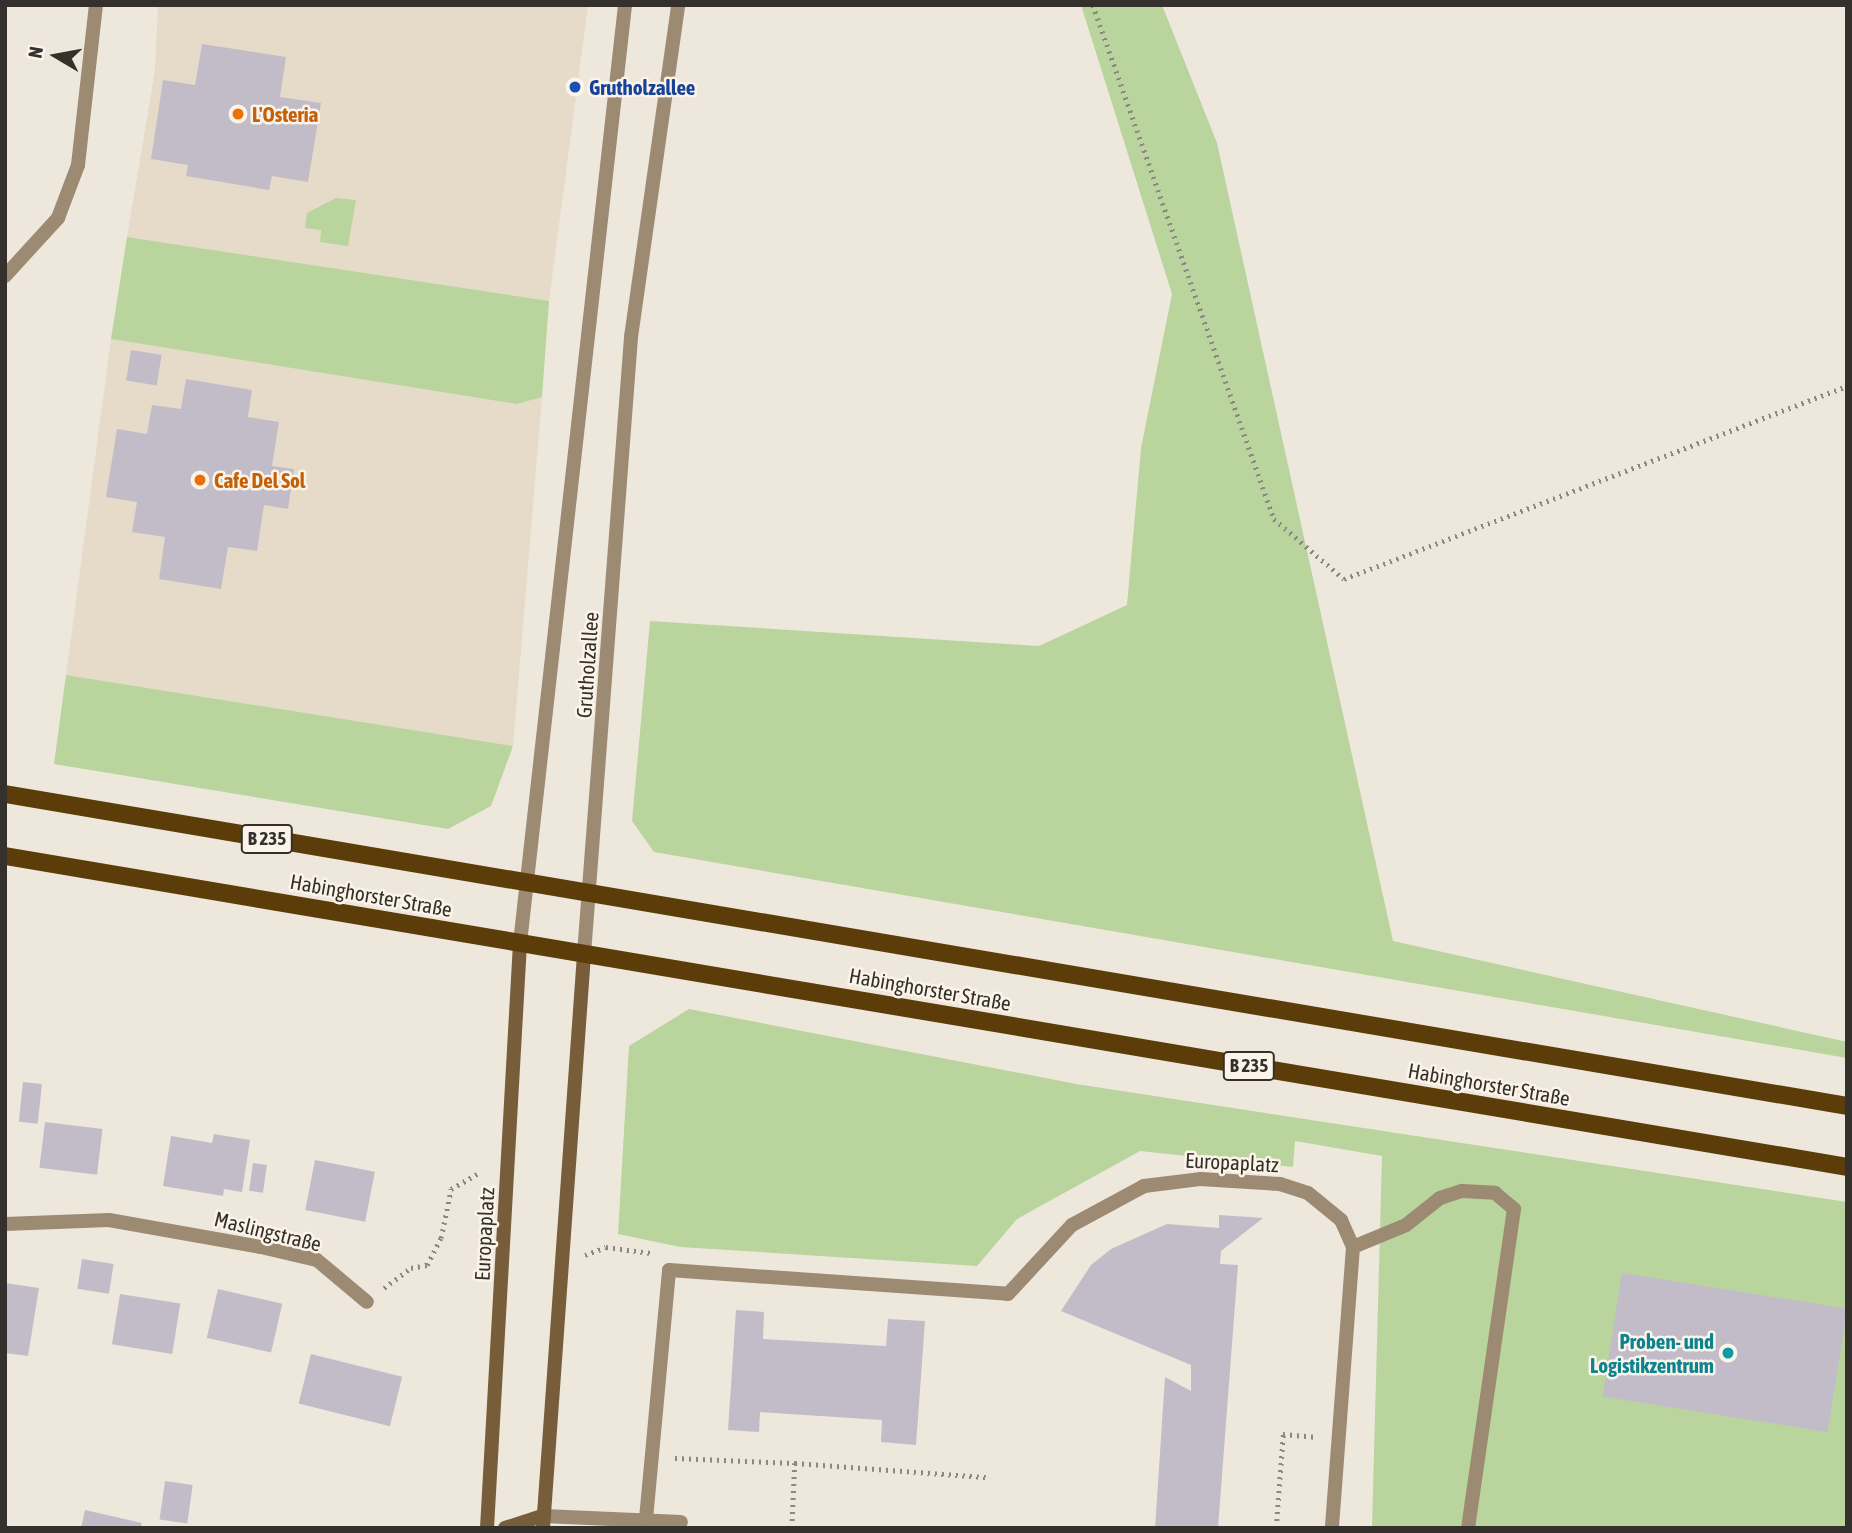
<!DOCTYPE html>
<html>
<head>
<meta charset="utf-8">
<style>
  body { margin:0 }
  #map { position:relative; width:1852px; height:1533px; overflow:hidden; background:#eee7dc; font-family:"Asap Condensed",sans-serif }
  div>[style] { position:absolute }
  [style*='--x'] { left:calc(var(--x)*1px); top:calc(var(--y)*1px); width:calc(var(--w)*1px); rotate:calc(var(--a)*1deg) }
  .built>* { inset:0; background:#e6dbc9 }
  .green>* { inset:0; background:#bad49d }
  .building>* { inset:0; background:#c2bcc8; transform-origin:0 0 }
  .path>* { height:4.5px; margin-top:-2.25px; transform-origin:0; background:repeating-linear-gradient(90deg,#8c8780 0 2px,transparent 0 7px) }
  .lane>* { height:14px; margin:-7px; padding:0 7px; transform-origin:7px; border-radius:7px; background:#9c8a72 }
  .street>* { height:14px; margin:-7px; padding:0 7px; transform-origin:7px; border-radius:7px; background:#9c8a72 }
  .secondary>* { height:14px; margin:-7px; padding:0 7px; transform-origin:7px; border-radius:7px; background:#775d39 }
  .primary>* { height:18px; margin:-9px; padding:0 9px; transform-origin:9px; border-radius:9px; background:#5c3d09 }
  .dots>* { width:19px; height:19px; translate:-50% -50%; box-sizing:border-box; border:4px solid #fcf4e9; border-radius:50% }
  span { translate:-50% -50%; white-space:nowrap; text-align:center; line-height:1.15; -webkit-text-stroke:5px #fcf4e9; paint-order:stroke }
  .shield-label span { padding:2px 5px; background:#fcf4e9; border:2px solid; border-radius:5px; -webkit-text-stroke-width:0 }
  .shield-label { font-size:19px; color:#34312d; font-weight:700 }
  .transit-label { font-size:21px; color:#164399; font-weight:700 }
  .left { translate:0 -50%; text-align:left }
  .food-label { font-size:21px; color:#c56008; font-weight:700 }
  .street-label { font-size:21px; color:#34312d }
  .culture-label { font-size:21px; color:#0d838f; font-weight:700 }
  .right { translate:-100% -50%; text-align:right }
  .frame { position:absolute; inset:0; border:7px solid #34312d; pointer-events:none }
  .north { position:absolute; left:21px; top:21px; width:70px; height:70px; -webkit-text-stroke:5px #fcf4e9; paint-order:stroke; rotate:280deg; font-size:19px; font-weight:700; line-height:28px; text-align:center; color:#34312d }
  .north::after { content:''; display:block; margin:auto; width:24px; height:32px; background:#34312d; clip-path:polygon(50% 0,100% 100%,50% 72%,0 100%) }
</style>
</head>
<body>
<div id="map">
  <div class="built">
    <i style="clip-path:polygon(158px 5px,588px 5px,549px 301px,127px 237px,155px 70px)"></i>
    <i style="clip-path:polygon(111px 339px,517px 404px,542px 397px,513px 746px,66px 675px)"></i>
  </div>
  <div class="green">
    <i style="clip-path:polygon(1081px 5px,1162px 5px,1217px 143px,1393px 941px,1847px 1042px,1847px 1058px,654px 852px,632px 821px,650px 621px,1039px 646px,1127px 605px,1141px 448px,1172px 294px)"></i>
    <i style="clip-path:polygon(336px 198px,356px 200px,348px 246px,320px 242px,321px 230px,305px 228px,307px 213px)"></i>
    <i style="clip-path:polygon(127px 237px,549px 301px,542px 397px,517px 404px,111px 339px)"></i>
    <i style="clip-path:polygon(66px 675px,469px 739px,513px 746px,491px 806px,448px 829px,54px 764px)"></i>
    <i style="clip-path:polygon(689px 1009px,1076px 1084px,1847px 1202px,1847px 1528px,1372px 1528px,1382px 1156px,1295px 1141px,1293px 1167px,1140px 1151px,1017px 1219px,977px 1266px,680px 1247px,618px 1234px,629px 1046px)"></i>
  </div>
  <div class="building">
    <i style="clip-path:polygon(202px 44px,286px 57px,280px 97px,321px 103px,308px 182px,272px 176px,269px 190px,186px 176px,188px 165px,151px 159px,163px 80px,195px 85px)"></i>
    <i style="left:131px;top:350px;width:31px;height:31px;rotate:9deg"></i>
    <i style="clip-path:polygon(186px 379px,252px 390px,248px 417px,279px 422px,272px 466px,294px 469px,288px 509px,264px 505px,257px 551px,228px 547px,221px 589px,159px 579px,165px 537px,132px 532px,137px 502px,106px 497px,117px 429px,147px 434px,152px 405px,181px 409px)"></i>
    <i style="left:23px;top:1082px;width:19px;height:40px;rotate:6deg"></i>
    <i style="left:45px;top:1122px;width:58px;height:46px;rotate:7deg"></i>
    <i style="clip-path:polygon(214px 1134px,250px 1140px,242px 1192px,224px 1189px,223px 1196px,163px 1186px,171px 1136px,212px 1143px)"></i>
    <i style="left:315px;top:1160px;width:61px;height:51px;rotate:11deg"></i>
    <i style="left:253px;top:1163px;width:14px;height:28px;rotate:8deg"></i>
    <i style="clip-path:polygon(1219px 1215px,1263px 1218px,1221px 1251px,1220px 1264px,1238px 1265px,1218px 1528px,1155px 1528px,1165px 1377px,1191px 1391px,1191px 1365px,1061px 1311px,1091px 1265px,1111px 1249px,1167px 1224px,1219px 1228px)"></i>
    <i style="left:82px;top:1259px;width:32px;height:30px;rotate:9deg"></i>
    <i style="left:1622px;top:1273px;width:228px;height:125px;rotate:9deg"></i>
    <i style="clip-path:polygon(5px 1283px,39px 1288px,28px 1356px,5px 1353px)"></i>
    <i style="left:218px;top:1289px;width:66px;height:50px;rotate:13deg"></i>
    <i style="left:120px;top:1294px;width:61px;height:51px;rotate:9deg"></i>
    <i style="clip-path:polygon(736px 1310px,764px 1312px,763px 1339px,886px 1346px,888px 1319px,925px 1321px,916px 1445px,881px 1442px,882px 1420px,760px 1412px,759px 1432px,728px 1430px)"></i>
    <i style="left:311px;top:1354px;width:94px;height:51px;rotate:14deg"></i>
    <i style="left:165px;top:1481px;width:28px;height:39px;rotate:8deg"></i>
    <i style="clip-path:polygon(85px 1510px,142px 1523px,140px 1528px,81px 1528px)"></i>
  </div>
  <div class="path">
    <i style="--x:1093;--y:5;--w:545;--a:70.6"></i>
    <i style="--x:1274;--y:519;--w:92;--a:40.6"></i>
    <i style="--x:1344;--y:579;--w:539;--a:-20.99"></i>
    <i style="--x:585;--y:1255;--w:22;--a:-21"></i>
    <i style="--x:606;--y:1247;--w:45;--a:7.6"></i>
    <i style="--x:384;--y:1288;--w:34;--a:-37"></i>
    <i style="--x:411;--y:1268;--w:16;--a:-11"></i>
    <i style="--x:427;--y:1265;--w:30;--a:-63"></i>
    <i style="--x:441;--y:1238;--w:50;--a:-78.5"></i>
    <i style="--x:451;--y:1189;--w:30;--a:-30"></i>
    <i style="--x:675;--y:1458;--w:120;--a:2.4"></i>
    <i style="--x:795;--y:1463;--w:65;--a:92.6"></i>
    <i style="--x:795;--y:1463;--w:193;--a:4.2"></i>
    <i style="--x:1276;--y:1528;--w:94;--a:-85.7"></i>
    <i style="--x:1283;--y:1434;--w:34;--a:5"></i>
  </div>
  <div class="lane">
    <i style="--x:1353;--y:1247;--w:57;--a:-22.5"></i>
    <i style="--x:1406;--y:1225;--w:43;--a:-38.5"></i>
    <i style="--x:1440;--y:1198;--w:23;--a:-18"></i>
    <i style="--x:1462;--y:1191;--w:33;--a:3"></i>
    <i style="--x:1495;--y:1193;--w:25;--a:40"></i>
    <i style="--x:1514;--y:1209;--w:322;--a:98.2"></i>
    <i style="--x:543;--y:1516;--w:138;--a:2.5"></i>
    <i style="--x:646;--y:1519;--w:250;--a:-84.7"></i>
  </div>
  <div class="street">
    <i style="--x:5;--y:276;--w:79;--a:-47.6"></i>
    <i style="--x:58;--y:218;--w:57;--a:-69.3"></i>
    <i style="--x:78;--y:165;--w:161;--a:-83.6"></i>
    <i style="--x:520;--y:943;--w:944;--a:-83.61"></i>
    <i style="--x:584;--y:954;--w:619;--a:-85.64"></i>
    <i style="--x:631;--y:337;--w:335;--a:-81.9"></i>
    <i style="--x:5;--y:1224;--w:104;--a:-2.2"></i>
    <i style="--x:109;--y:1220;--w:154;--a:10.1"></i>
    <i style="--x:261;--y:1247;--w:57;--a:13.1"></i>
    <i style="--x:317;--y:1260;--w:65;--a:40"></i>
    <i style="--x:669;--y:1270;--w:340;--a:4"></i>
    <i style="--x:1008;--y:1294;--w:94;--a:-47.2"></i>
    <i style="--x:1072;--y:1225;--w:82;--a:-28.4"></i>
    <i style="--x:1144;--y:1186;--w:56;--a:-7.1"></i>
    <i style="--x:1200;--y:1179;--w:80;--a:3.6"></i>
    <i style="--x:1280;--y:1184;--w:29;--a:18"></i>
    <i style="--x:1308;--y:1193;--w:43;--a:39.3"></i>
    <i style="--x:1341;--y:1220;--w:30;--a:66"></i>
    <i style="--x:1353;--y:1247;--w:282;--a:94.3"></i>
  </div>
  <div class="secondary">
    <i style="--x:487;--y:1528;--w:586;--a:-86.77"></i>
    <i style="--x:505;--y:1528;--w:40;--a:-18"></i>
    <i style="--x:543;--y:1528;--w:575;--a:-85.91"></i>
  </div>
  <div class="primary">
    <i style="--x:5;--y:794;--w:1868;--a:9.61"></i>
    <i style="--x:5;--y:856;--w:1868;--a:9.58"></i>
  </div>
  <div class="dots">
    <i style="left:575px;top:87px;background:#1a4fb4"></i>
    <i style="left:238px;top:114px;background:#e8710a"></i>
    <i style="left:200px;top:480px;background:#e8710a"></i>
    <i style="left:1728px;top:1353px;background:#0f9aa8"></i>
  </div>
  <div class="shield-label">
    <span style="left:267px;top:839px">B 235</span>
    <span style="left:1249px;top:1066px">B 235</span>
  </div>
  <div class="transit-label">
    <span class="left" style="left:589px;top:87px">Grutholzallee</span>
  </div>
  <div class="food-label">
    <span class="left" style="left:252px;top:114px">L'Osteria</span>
    <span class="left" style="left:214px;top:480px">Cafe Del Sol</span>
  </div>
  <div class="street-label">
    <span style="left:587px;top:665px;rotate:-86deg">Grutholzallee</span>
    <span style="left:371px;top:895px;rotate:10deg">Habinghorster Straße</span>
    <span style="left:930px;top:989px;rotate:10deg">Habinghorster Straße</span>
    <span style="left:1489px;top:1084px;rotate:10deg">Habinghorster Straße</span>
    <span style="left:1232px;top:1162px;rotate:3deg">Europaplatz</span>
    <span style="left:268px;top:1231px;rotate:14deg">Maslingstraße</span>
    <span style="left:484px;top:1234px;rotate:-87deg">Europaplatz</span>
  </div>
  <div class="culture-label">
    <span class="right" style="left:1714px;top:1353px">Proben- und<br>Logistikzentrum</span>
  </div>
  <div class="frame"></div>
  <div class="north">N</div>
</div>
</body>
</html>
